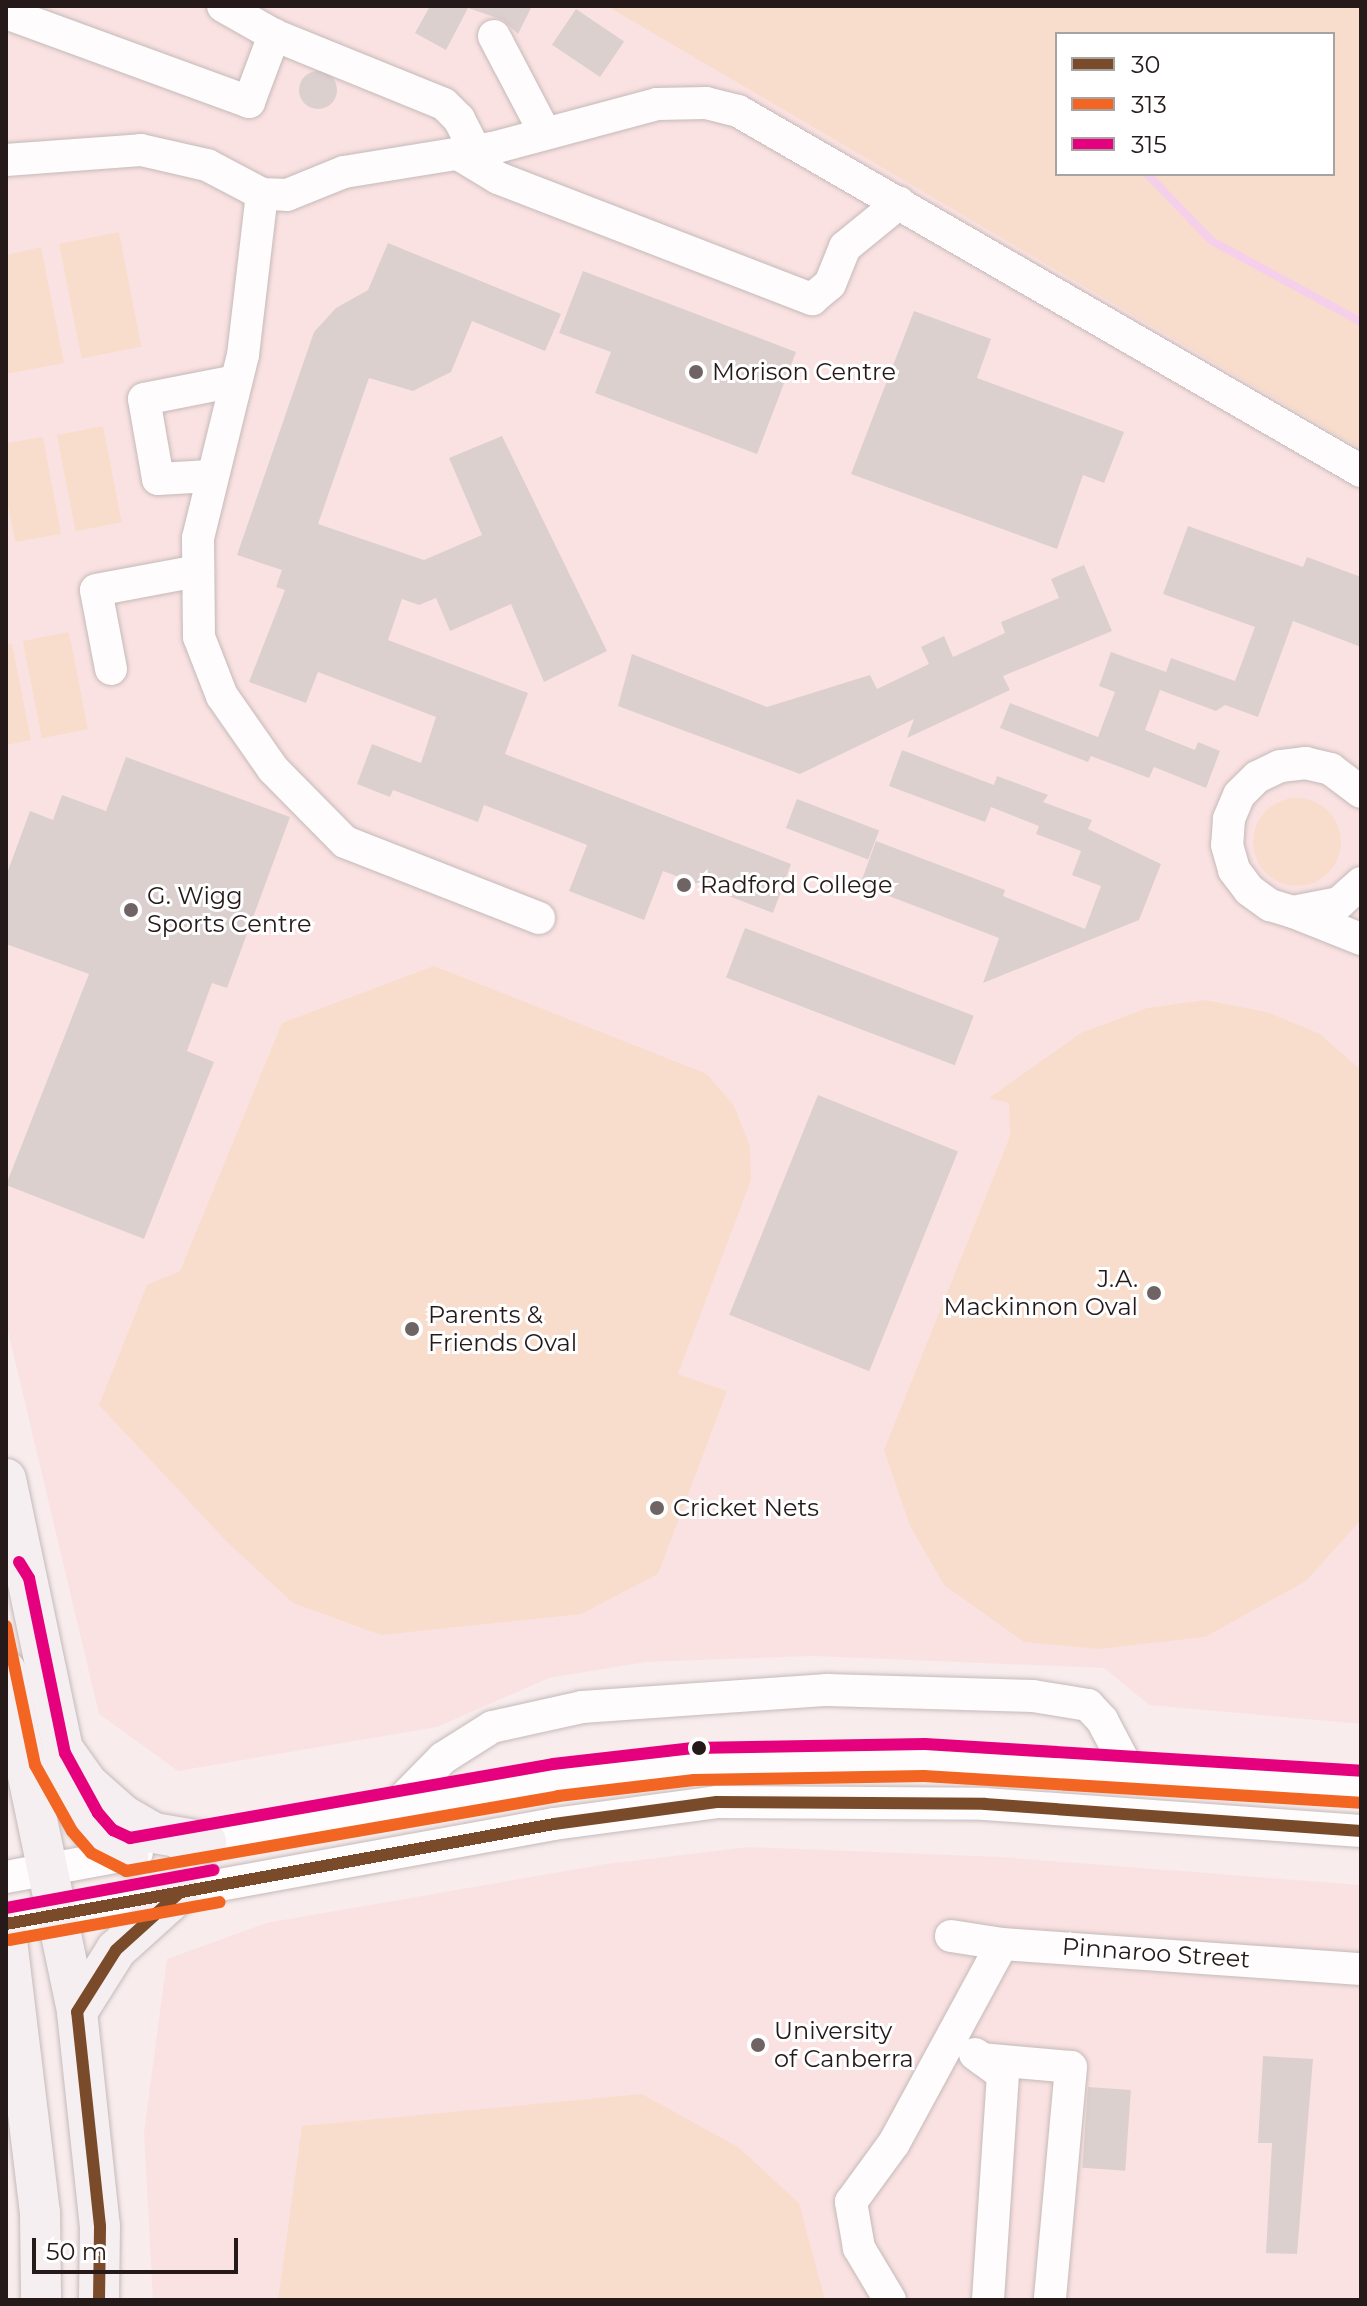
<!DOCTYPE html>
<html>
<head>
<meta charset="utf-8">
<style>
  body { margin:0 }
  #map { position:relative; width:1367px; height:2306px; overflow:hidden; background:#f8ecec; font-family:Montserrat,sans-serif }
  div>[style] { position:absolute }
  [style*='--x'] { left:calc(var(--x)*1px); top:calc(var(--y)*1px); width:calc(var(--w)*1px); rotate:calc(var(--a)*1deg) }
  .built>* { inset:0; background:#fbe2e2 }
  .green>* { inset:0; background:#f8ddcc; transform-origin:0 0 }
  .round { border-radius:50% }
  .stream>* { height:8px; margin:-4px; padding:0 4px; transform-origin:4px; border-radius:4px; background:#f6cfeb }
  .building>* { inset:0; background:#dbd0ce; transform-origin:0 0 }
  .roads { filter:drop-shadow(0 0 2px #c5baba) drop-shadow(0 0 2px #c5baba) }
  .minor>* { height:32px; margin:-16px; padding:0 16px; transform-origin:16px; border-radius:16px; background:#fefcfc }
  .major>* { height:40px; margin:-20px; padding:0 20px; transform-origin:20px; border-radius:20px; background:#f6eff1 }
  .bus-1>* { height:12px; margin:-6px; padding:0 6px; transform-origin:6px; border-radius:6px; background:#7a4b2a }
  .bus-2>* { height:12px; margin:-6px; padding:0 6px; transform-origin:6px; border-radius:6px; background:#f26522 }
  .bus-3>* { height:12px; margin:-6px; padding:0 6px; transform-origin:6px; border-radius:6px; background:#e5007d }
  .dots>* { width:22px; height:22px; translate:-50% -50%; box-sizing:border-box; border:4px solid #fff; border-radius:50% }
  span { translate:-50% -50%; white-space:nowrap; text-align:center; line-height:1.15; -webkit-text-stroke:6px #fff; paint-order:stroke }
  .poi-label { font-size:24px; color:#26191a }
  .left { translate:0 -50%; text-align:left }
  .right { translate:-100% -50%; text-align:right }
  .street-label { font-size:24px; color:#26191a }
  .frame { position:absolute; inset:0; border:8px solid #26191a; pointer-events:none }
  .legend { position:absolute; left:1055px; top:32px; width:280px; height:144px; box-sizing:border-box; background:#fff; border:2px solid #a8a3a3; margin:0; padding:10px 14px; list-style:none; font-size:24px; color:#26191a }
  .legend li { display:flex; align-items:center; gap:16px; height:40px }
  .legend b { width:40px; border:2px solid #a8a3a3 }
  .scale { position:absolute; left:32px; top:2238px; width:206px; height:36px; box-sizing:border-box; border:4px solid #26191a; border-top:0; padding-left:10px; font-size:24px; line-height:28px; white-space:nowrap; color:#26191a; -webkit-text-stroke:6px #fff; paint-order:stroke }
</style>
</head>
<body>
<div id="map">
  <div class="built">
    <i style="clip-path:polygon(6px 6px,611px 6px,1361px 447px,1361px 1724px,1149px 1705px,1104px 1668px,814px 1656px,646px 1662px,549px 1678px,437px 1727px,178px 1771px,99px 1714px,6px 1323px)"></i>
    <i style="clip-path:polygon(749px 1847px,1001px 1857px,1361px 1885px,1361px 2300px,153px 2300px,144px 2132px,167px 1959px,266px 1923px,606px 1864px)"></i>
  </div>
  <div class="green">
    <i style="clip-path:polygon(evenodd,607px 6px,1361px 6px,1361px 449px,607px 6px,1057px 34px,1333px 34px,1333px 174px,1057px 174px,1057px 34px)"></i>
    <i style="left:119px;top:232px;width:117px;height:61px;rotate:79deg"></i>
    <i style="clip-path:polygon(41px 247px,64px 363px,6px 374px,6px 255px)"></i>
    <i style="left:103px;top:426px;width:98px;height:47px;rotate:79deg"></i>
    <i style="clip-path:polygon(43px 437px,61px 534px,15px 542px,6px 494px,6px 443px)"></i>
    <i style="left:69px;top:632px;width:99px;height:47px;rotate:79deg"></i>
    <i style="clip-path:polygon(12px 644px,31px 740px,6px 745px,6px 645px)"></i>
    <i class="round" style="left:1253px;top:798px;width:88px;height:88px"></i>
    <i style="clip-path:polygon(434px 966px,707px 1074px,734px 1106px,750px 1146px,751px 1180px,678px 1374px,727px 1391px,658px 1574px,581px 1614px,381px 1635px,293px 1603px,228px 1543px,99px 1405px,147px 1285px,180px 1271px,282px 1023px)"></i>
    <i style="clip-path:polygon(1205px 1000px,1267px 1012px,1320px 1034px,1361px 1070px,1361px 1520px,1306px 1581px,1205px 1637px,1098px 1649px,1024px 1642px,944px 1585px,910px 1526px,884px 1450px,1010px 1136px,1009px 1103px,989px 1098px,1081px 1033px,1147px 1008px)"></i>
    <i style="clip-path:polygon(642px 2094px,738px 2147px,799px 2203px,825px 2300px,278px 2300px,302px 2126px)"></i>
  </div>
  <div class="stream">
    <i style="--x:1147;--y:174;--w:93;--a:45.9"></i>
    <i style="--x:1212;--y:241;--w:170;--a:28.5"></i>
  </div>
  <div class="building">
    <i style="clip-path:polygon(430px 6px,532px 6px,518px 34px,503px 20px,468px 8px,446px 50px,415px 33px)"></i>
    <i style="left:576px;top:9px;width:58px;height:43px;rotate:34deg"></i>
    <i class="round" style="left:299px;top:71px;width:38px;height:38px"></i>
    <i style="clip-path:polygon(388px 243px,561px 314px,545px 351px,472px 321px,451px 372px,413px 391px,369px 378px,318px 524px,424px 560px,482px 535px,449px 458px,502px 436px,607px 651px,544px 682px,511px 604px,450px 631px,436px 598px,419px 605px,402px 599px,388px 640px,528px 693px,505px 754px,791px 864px,773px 913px,663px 871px,644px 920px,569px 891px,587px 845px,484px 805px,478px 822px,393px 790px,390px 797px,357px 784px,372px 744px,421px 763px,436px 717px,318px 672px,306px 703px,249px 682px,285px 590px,276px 587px,282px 570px,237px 555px,314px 332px,336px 308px,368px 290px)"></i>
    <i style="clip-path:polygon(583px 271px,796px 352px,757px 454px,595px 393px,611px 352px,559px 333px)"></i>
    <i style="clip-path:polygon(914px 311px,991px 339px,977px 378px,1124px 432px,1104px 483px,1083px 475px,1057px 549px,851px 474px)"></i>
    <i style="clip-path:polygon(1188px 526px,1303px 567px,1307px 557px,1361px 577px,1361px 647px,1293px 621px,1258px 717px,1225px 705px,1216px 711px,1160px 690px,1145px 730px,1195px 750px,1198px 742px,1220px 751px,1206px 788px,1154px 767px,1149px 778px,1091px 756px,1088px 762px,1000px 728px,1010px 703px,1098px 737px,1115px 692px,1099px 686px,1111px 652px,1166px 672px,1171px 658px,1235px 681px,1255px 627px,1163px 594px)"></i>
    <i style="clip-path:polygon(1084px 565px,1112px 631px,1003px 676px,1010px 690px,907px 738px,914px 719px,800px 774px,618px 706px,632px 654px,767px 707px,870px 675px,877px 689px,929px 664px,921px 647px,944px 636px,953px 657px,1005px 633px,1001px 622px,1059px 598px,1051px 579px)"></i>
    <i style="clip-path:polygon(902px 750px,994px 785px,997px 776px,1048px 795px,1043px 802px,1092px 820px,1088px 829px,1161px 864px,1139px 920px,983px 983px,999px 938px,860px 885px,876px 841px,1005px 890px,1003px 896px,1085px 929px,1101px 886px,1072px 875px,1081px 851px,1036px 834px,1039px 826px,991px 807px,985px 822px,889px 786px)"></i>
    <i style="clip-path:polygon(126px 757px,290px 817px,227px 988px,212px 983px,187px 1051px,214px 1062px,144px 1239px,6px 1185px,89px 974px,6px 944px,6px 876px,30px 811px,53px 820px,62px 795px,106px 811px)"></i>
    <i style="left:797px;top:799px;width:88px;height:31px;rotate:21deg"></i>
    <i style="left:745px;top:928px;width:245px;height:53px;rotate:21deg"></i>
    <i style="left:818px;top:1095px;width:151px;height:237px;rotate:22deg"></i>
    <i style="clip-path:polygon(1263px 2056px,1313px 2059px,1297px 2254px,1266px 2253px,1272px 2143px,1258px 2143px)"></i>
    <i style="left:1088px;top:2087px;width:43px;height:81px;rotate:4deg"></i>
  </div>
  <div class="roads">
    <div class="minor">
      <i style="--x:223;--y:6;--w:59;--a:29.6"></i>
      <i style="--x:274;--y:35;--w:183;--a:22.1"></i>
      <i style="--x:444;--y:104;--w:21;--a:45"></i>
      <i style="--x:459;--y:119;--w:37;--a:63"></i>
      <i style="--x:6;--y:13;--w:259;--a:20.1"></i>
      <i style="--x:249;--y:102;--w:72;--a:-69.5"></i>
      <i style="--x:494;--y:36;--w:110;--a:62.3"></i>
      <i style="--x:460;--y:155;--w:44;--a:31.2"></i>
      <i style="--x:498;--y:178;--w:337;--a:21.1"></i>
      <i style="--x:812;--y:299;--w:23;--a:-40"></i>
      <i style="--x:830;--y:284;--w:40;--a:-68"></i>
      <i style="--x:845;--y:247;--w:70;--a:-39.2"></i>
      <i style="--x:6;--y:160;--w:135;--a:-4.2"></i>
      <i style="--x:141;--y:150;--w:68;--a:12.8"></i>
      <i style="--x:207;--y:165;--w:62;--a:27.8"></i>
      <i style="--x:210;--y:476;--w:52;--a:176.7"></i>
      <i style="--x:158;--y:479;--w:81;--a:-99.9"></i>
      <i style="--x:144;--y:399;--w:94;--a:-11.1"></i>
      <i style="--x:111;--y:669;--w:80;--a:-100.8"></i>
      <i style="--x:96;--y:590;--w:104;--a:-10.6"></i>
      <i style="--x:1361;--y:792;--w:38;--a:-143"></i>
      <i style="--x:1331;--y:769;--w:26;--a:-167"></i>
      <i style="--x:1306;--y:763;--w:26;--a:173"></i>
      <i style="--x:1280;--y:766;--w:25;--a:154"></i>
      <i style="--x:1257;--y:777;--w:25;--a:135"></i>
      <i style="--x:1239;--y:795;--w:26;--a:113"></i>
      <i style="--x:1229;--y:819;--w:26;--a:94"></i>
      <i style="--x:1227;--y:845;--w:26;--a:74"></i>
      <i style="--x:1234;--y:870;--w:25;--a:53"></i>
      <i style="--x:1249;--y:890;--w:26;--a:36"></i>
      <i style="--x:1270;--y:905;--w:24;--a:17"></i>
      <i style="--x:1293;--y:912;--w:47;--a:-11.1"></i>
      <i style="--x:1339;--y:903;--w:30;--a:-42"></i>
      <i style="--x:1293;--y:912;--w:73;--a:21.7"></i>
      <i style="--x:539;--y:918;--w:208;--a:-158.6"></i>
      <i style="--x:345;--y:842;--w:103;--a:-134.6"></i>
      <i style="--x:273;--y:769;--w:89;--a:-124.9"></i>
      <i style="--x:222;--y:696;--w:63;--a:-111.3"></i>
      <i style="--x:199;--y:637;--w:99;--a:-90.6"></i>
      <i style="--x:198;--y:538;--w:188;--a:-76.2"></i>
      <i style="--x:243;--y:355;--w:162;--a:-83.3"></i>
      <i style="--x:262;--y:194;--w:25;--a:2"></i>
      <i style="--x:287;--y:195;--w:61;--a:-22"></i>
      <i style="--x:344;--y:172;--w:151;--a:-9.2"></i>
      <i style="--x:493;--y:148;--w:170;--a:-15"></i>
      <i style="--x:657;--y:104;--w:49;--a:-1.2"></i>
      <i style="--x:706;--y:103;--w:33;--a:14"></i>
      <i style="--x:738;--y:111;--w:720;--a:30.02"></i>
      <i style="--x:394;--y:1808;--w:70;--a:-45.6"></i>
      <i style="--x:443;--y:1758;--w:58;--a:-32.3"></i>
      <i style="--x:492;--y:1727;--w:92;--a:-12.5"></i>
      <i style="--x:582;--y:1707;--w:246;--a:-4"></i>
      <i style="--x:827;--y:1690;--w:206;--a:1.7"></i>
      <i style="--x:1033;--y:1696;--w:56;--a:9.3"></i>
      <i style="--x:1088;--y:1705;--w:21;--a:47"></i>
      <i style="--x:1102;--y:1720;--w:60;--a:62.2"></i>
      <i style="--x:182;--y:1846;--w:380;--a:-10"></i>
      <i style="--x:556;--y:1780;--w:138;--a:-6.7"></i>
      <i style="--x:693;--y:1764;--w:231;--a:-1"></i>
      <i style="--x:924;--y:1760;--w:438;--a:3.5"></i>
      <i style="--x:6;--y:1877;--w:133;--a:-10.4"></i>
      <i style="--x:6;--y:1924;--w:557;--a:-10.34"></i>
      <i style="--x:554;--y:1824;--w:164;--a:-7.7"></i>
      <i style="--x:717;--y:1802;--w:268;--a:0.4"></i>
      <i style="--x:985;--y:1804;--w:377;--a:4.1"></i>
      <i style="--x:951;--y:1936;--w:52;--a:8.9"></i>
      <i style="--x:1002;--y:1944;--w:360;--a:4"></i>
      <i style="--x:975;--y:2054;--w:34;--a:36"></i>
      <i style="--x:1003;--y:2074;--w:226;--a:93.8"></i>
      <i style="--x:982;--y:2059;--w:89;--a:5.1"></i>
      <i style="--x:1071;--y:2067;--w:234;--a:95.2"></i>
      <i style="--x:890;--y:2300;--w:61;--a:-120.8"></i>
      <i style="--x:859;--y:2248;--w:47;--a:-99.9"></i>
      <i style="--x:851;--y:2202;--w:73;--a:-53.9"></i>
      <i style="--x:894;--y:2143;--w:226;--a:-61.5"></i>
    </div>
    <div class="major">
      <i style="--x:6;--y:1479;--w:276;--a:78.1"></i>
      <i style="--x:63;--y:1749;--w:43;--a:54.5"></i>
      <i style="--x:88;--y:1784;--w:47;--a:41.5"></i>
      <i style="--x:123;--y:1815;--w:36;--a:30"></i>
      <i style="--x:154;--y:1833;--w:53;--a:9.8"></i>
      <i style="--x:6;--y:1671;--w:348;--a:78.2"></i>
      <i style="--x:77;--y:2012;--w:215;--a:83.9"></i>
      <i style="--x:100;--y:2226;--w:74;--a:90.8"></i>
      <i style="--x:55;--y:1768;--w:62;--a:60.9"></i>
      <i style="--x:85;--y:1822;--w:28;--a:49"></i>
      <i style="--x:103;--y:1843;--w:28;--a:26"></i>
      <i style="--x:6;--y:1932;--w:283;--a:83.1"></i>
      <i style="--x:40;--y:2213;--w:87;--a:89.3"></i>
      <i style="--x:77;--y:2012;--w:73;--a:-57.8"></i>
      <i style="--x:116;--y:1950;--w:85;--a:-42.1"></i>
    </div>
  </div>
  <div class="bus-1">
    <i style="--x:6;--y:1924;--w:557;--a:-10.34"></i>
    <i style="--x:554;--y:1824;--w:164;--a:-7.7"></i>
    <i style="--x:717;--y:1802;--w:268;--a:0.4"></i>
    <i style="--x:985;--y:1804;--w:377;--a:4.1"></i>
    <i style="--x:99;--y:2300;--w:74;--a:-89.2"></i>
    <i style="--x:100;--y:2226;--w:215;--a:-96.1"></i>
    <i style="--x:77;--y:2012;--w:73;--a:-57.8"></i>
    <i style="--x:116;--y:1950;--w:85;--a:-42.1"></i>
  </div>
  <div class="bus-2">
    <i style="--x:6;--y:1626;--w:142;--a:78.2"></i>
    <i style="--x:35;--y:1765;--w:76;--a:60.7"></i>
    <i style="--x:72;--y:1831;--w:29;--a:49"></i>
    <i style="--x:91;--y:1853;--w:39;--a:27"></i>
    <i style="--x:126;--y:1871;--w:438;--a:-9.8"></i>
    <i style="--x:558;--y:1796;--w:137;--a:-6.7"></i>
    <i style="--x:694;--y:1780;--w:230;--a:-1"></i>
    <i style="--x:924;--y:1776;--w:437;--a:3.5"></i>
    <i style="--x:9;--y:1940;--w:214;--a:-10.2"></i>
  </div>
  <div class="bus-3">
    <i style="--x:19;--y:1562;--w:19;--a:58"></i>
    <i style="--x:29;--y:1578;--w:179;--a:78.4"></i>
    <i style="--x:65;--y:1753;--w:68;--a:61.2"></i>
    <i style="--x:98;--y:1813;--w:23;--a:49"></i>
    <i style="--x:113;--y:1830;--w:19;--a:25"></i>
    <i style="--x:130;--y:1838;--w:429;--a:-9.9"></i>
    <i style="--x:553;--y:1764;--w:141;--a:-6.5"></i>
    <i style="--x:693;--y:1748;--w:232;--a:-1"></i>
    <i style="--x:925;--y:1744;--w:437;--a:3.5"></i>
    <i style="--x:6;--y:1908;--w:211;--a:-10.4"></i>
  </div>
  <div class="dots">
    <i style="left:696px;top:372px;background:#706364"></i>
    <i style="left:684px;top:885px;background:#706364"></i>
    <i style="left:131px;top:910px;background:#706364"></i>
    <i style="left:1154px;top:1293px;background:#706364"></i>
    <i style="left:412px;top:1329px;background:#706364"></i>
    <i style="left:657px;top:1508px;background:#706364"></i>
    <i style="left:699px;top:1748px;background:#26191a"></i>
    <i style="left:758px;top:2045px;background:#706364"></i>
  </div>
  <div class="poi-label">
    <span class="left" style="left:712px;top:372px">Morison Centre</span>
    <span class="left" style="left:700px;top:885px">Radford College</span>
    <span class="left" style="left:147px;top:910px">G. Wigg<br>Sports Centre</span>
    <span class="right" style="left:1138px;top:1293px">J.A.<br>Mackinnon Oval</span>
    <span class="left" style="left:428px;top:1329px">Parents &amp;<br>Friends Oval</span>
    <span class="left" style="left:673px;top:1508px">Cricket Nets</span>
    <span class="left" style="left:774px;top:2045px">University<br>of Canberra</span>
  </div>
  <div class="street-label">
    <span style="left:1156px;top:1953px;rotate:4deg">Pinnaroo Street</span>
  </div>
  <div class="frame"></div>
  <ul class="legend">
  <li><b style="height:10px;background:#7a4b2a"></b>30</li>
  <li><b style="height:10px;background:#f26522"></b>313</li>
  <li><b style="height:10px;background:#e5007d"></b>315</li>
  </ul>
  <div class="scale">50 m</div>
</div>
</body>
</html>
